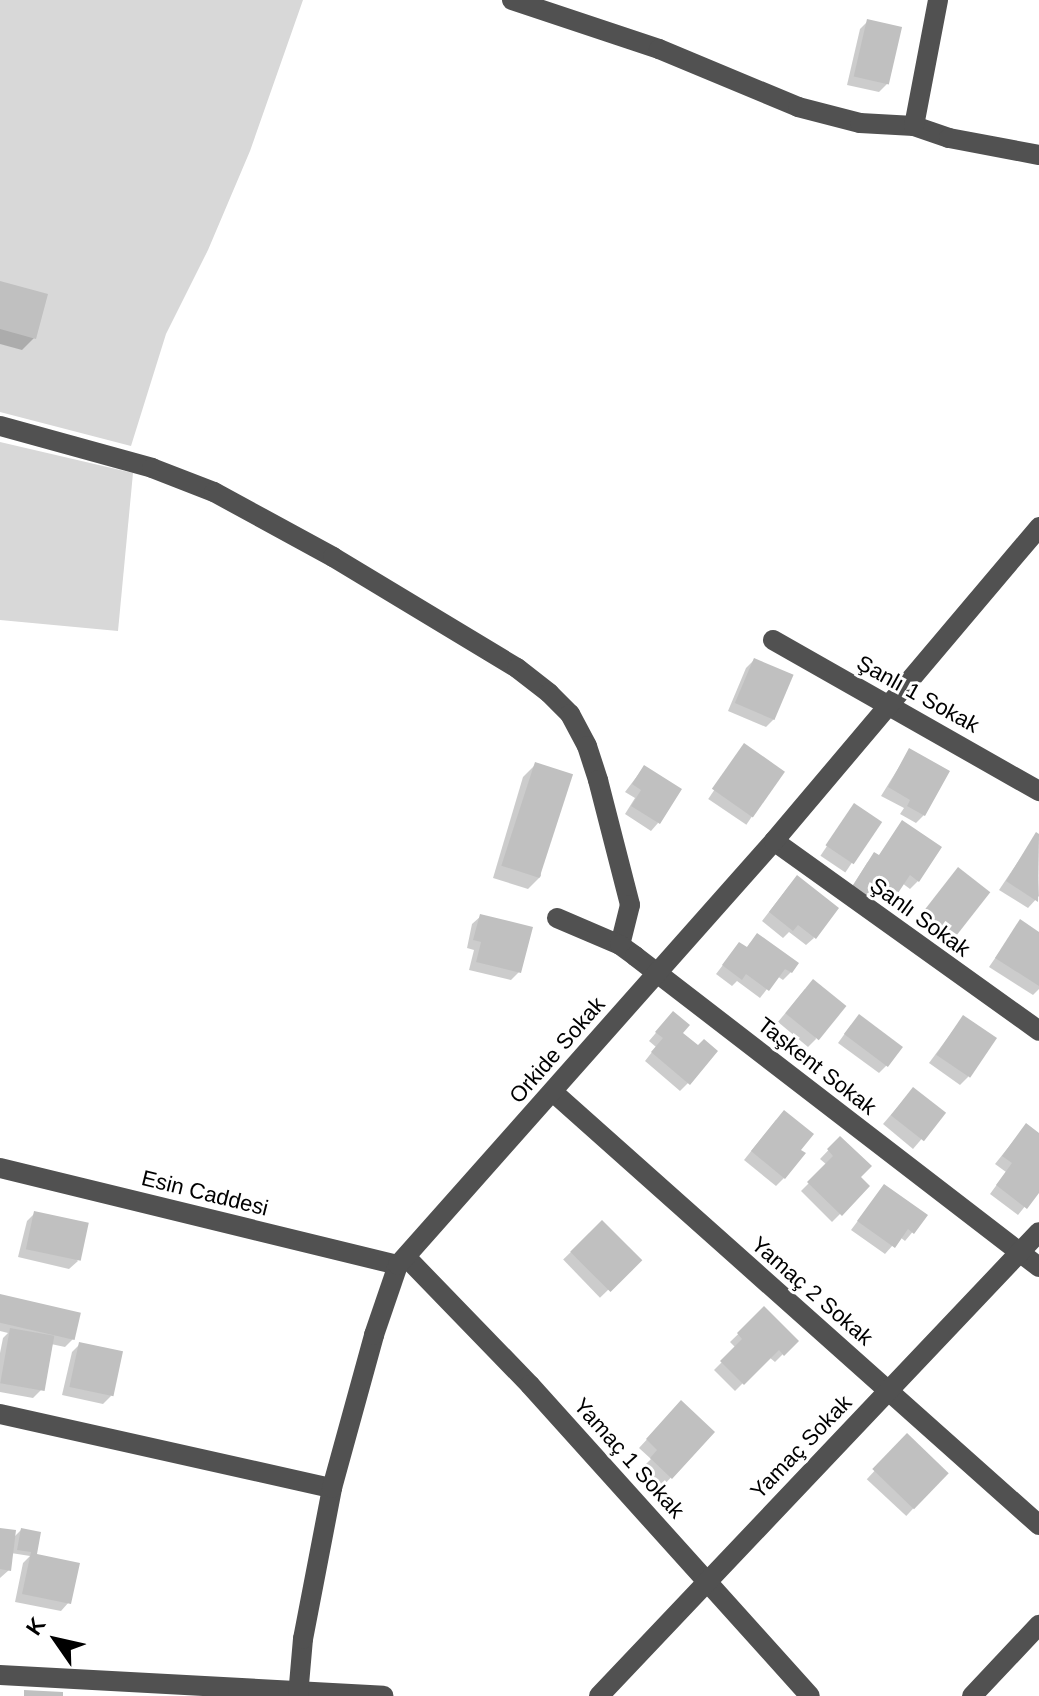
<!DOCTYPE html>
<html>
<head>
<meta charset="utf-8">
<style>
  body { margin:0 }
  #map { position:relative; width:1039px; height:1696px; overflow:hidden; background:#fff; font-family:Helvetica,sans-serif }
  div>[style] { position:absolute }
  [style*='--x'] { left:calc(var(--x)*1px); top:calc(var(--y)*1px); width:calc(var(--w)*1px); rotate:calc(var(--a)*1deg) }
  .green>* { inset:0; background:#d8d8d8 }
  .shadow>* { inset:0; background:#0003; transform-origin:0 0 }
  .building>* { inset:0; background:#c0c0c0; transform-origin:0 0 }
  .minor>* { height:20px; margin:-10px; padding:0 10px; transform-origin:10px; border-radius:10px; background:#515151 }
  span { translate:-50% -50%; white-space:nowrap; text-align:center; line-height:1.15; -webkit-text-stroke:6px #fff; paint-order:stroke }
  .street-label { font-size:22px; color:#000 }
  .north { position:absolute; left:16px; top:1600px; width:80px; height:80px; -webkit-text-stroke:6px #fff; paint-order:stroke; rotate:304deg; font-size:22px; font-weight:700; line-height:32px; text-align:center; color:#000 }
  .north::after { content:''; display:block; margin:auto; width:28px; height:36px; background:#000; clip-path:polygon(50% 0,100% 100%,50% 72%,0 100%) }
</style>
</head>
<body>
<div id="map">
  <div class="green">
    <i style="clip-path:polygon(0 0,303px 0,250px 151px,208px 250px,166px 334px,131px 446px,0 412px)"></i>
    <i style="clip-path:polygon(0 442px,133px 473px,118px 631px,0 620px)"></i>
  </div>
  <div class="shadow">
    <i style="clip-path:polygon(868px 21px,887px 84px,879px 92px,847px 85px,860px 29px)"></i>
    <i style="clip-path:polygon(0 283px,34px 338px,22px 350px,0 344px)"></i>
    <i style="clip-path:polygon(754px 660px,774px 719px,766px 727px,728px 711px,746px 668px)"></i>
    <i style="left:744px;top:746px;width:46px;height:64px;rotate:34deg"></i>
    <i style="clip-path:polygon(909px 751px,924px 815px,916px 823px,900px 814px,904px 808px,881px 796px)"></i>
    <i style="clip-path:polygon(535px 765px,541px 876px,528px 889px,493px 878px,523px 777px)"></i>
    <i style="clip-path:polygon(644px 767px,658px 823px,651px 831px,625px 814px,635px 798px,625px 792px)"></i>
    <i style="left:854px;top:806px;width:30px;height:60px;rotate:34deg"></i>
    <i style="clip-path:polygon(903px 823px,918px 881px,910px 889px,902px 883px,887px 903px,874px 895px,846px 896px,867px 863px,874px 855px,878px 857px)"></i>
    <i style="clip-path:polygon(1036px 835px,1039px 896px,1028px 908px,999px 890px)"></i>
    <i style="clip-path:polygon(951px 878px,954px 934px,946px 942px,918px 920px)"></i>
    <i style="clip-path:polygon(789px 886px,814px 938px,806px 945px,789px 932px,783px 938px,762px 921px)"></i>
    <i style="clip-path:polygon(481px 916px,519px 972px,511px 980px,469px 970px,474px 950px,467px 948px,472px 924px)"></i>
    <i style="clip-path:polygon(1020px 922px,1039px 934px,1039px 989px,1033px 995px,989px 967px)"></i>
    <i style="clip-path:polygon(750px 943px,791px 972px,783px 980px,777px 976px,760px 998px,737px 981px,732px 986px,716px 974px,739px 944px,746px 949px)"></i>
    <i style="clip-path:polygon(805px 989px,816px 1039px,808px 1047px,778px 1022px)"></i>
    <i style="clip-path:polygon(963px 1017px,968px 1077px,960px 1085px,929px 1063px)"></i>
    <i style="clip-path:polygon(666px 1021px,698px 1048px,688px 1083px,680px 1091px,645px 1061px,656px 1047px,649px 1041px)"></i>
    <i style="clip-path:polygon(851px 1025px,887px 1065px,879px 1073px,838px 1043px)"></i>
    <i style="clip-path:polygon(906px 1097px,943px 1114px,913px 1149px,883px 1124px)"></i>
    <i style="clip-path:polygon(776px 1120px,784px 1178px,776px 1186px,744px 1160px)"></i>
    <i style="clip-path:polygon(1019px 1134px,1039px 1135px,1039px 1189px,1018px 1215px,990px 1194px,1006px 1172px,995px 1164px)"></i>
    <i style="clip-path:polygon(840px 1138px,858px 1177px,868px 1186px,832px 1222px,801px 1191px,827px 1165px,820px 1159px)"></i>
    <i style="clip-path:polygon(884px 1186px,926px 1216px,905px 1241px,900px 1237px,885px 1254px,851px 1230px)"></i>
    <i style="clip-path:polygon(35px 1213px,78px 1261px,69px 1269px,18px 1257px,27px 1221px)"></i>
    <i style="left:602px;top:1222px;width:53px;height:54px;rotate:46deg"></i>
    <i style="clip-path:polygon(0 1296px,73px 1339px,65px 1347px,51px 1344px,41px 1390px,33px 1398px,0 1392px,0 1353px,3px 1338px,8px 1333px,0 1331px)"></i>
    <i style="clip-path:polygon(764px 1309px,796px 1341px,775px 1362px,769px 1357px,735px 1391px,714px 1370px,736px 1348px,730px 1342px)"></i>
    <i style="clip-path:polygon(80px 1344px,111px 1396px,103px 1404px,62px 1395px,72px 1352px)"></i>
    <i style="clip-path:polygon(673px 1411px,713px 1432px,663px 1486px,643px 1467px,651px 1459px,639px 1448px)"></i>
    <i style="left:907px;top:1436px;width:54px;height:59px;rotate:43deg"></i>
    <i style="clip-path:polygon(0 1530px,13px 1538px,21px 1530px,33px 1555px,69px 1602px,61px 1611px,15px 1602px,23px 1563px,30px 1556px,11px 1553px,9px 1570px,0 1578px)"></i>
  </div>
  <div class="building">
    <i style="left:867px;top:19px;width:36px;height:59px;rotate:13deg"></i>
    <i style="clip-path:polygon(0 281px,48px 294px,36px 339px,0 329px)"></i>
    <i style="left:754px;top:658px;width:43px;height:49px;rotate:23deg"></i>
    <i style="left:744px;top:743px;width:50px;height:56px;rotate:35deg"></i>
    <i style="clip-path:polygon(909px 748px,950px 771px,925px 816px,907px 806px,910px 800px,888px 787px)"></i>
    <i style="left:535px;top:762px;width:40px;height:109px;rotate:18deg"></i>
    <i style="clip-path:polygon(644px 765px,682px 789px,660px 824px,631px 806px,641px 790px,632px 784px)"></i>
    <i style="left:854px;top:803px;width:34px;height:51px;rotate:34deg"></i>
    <i style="clip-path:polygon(902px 820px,942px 847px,919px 882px,910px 875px,896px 896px,882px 887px,873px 901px,852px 887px,874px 852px,879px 855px)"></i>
    <i style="clip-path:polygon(1036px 832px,1039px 834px,1038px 902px,1006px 881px)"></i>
    <i style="left:958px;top:867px;width:41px;height:56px;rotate:38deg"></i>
    <i style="clip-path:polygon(797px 875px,839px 908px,816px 939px,798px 925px,793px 931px,769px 912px)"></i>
    <i style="clip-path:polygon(480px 914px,533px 927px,521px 973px,476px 962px,481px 942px,473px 940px)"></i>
    <i style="clip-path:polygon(1020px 919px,1039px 932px,1039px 986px,995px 958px)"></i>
    <i style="clip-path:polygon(757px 933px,799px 963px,792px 973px,785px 969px,769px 991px,746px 974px,742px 980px,722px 965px,739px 942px,747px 947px)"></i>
    <i style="left:813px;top:979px;width:43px;height:44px;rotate:39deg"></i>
    <i style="clip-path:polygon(673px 1011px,690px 1025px,683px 1033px,698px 1045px,704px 1039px,718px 1051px,690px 1085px,651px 1052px,663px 1038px,655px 1032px)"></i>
    <i style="left:859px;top:1014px;width:55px;height:25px;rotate:37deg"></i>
    <i style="left:963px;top:1015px;width:41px;height:48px;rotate:34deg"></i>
    <i style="left:913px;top:1087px;width:42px;height:36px;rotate:38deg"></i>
    <i style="clip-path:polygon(784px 1110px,814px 1134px,801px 1150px,806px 1153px,785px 1179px,751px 1151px)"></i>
    <i style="clip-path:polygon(1026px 1123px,1039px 1133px,1039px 1193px,1027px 1209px,996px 1185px,1012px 1163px,1002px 1156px)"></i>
    <i style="clip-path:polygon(840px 1136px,872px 1166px,861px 1177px,870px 1186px,842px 1216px,807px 1182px,833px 1156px,827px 1149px)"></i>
    <i style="clip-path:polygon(884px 1184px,928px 1215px,914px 1234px,908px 1229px,895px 1248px,857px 1221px)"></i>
    <i style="left:34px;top:1211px;width:56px;height:39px;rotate:12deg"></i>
    <i style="left:602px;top:1220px;width:57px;height:45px;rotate:45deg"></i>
    <i style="left:0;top:1294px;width:83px;height:28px;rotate:13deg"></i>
    <i style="clip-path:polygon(764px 1306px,799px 1341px,784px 1356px,779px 1350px,744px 1385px,720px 1361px,742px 1339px,737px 1333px)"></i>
    <i style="left:10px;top:1328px;width:45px;height:56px;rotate:10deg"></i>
    <i style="left:79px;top:1342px;width:45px;height:46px;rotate:12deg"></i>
    <i style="clip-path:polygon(681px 1400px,715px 1432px,672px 1479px,650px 1458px,657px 1450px,646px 1439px)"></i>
    <i style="left:907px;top:1433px;width:58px;height:50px;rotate:44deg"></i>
    <i style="clip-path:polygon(0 1528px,16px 1530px,11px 1571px,0 1569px)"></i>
    <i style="clip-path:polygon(21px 1528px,41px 1532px,37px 1554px,80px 1563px,71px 1604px,22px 1594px,31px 1552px,17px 1550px)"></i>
    <i style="clip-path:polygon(24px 1690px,63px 1692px,63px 1696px,24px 1696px)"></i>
  </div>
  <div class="minor">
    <i style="--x:512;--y:0;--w:155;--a:18.4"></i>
    <i style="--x:659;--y:49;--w:151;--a:22.6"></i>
    <i style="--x:798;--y:107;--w:64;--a:14.5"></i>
    <i style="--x:860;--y:123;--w:54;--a:3.2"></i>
    <i style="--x:914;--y:126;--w:37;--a:19"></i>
    <i style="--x:949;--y:138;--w:92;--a:10.7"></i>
    <i style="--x:914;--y:126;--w:128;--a:-79.2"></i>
    <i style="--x:0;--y:426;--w:158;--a:15.4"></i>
    <i style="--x:152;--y:468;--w:66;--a:21.2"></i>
    <i style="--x:214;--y:492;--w:136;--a:28.6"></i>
    <i style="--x:333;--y:557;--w:215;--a:31.1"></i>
    <i style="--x:517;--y:668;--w:41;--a:38"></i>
    <i style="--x:549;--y:693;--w:30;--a:45"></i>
    <i style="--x:570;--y:714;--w:36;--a:62"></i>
    <i style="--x:587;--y:746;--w:36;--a:72"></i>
    <i style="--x:598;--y:780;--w:129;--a:75.6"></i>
    <i style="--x:630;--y:905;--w:41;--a:104"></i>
    <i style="--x:773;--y:640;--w:306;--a:29.6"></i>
    <i style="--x:774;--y:841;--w:326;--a:35.6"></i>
    <i style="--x:557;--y:918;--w:69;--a:23.2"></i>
    <i style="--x:620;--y:945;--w:19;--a:36"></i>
    <i style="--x:635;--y:956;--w:510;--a:37.59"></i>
    <i style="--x:553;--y:1092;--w:651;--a:41.7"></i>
    <i style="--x:0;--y:1168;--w:410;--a:13.7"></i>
    <i style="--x:407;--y:1258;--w:177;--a:45.9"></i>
    <i style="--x:530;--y:1385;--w:418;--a:48"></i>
    <i style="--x:0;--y:1414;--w:340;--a:12.6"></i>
    <i style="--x:0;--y:1675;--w:384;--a:3.1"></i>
    <i style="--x:298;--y:1696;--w:57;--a:-85"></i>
    <i style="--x:303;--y:1639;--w:154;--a:-79.1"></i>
    <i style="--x:332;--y:1488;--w:159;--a:-74.6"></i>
    <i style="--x:374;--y:1335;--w:74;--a:-71.1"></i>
    <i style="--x:398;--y:1265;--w:567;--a:-48.43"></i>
    <i style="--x:774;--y:841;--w:411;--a:-49.8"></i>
    <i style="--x:599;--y:1696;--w:639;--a:-46.52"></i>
    <i style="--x:972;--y:1696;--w:98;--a:-46.7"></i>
  </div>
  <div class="street-label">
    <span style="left:918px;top:694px;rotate:29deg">Şanlı 1 Sokak</span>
    <span style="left:920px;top:917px;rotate:36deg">Şanlı Sokak</span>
    <span style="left:557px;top:1050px;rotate:-49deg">Orkide Sokak</span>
    <span style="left:817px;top:1066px;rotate:38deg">Taşkent Sokak</span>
    <span style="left:205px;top:1193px;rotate:14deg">Esin Caddesi</span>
    <span style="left:812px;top:1291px;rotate:41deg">Yamaç 2 Sokak</span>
    <span style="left:801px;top:1447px;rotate:-46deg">Yamaç Sokak</span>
    <span style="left:629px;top:1458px;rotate:48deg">Yamaç 1 Sokak</span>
  </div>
  <div class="north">K</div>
</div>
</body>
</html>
